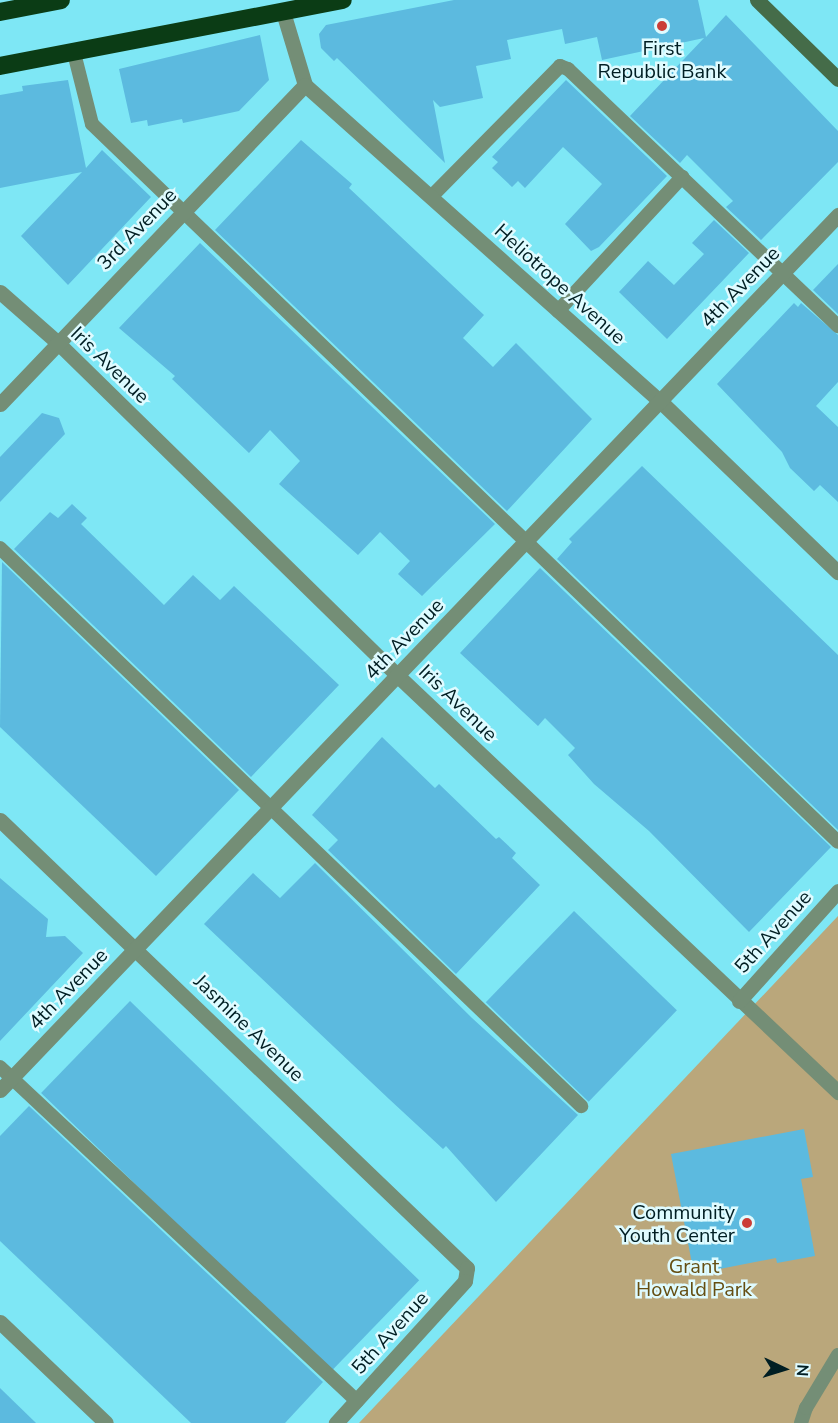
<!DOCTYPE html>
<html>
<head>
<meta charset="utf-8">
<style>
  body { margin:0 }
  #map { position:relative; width:838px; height:1423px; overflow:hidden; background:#7ee7f5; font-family:"Nunito Sans",sans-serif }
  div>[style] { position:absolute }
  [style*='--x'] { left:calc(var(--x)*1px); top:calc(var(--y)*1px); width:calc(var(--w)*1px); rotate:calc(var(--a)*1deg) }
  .green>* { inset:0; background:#baa77b }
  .building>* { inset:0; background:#5cbadf; transform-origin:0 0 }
  .lane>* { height:14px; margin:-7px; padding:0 7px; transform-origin:7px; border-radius:7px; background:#748e76 }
  .street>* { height:15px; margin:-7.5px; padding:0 7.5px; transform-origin:7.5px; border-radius:7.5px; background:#748e76 }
  .secondary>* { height:15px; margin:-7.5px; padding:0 7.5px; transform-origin:7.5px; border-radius:7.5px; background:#456c49 }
  .highway>* { height:18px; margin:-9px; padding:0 9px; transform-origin:9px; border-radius:9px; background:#0b3c15 }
  .dots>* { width:16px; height:16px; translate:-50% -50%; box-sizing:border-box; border:3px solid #dffbff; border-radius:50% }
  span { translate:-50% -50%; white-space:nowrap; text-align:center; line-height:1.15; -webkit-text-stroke:5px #dffbff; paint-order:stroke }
  .poi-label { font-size:20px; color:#001e23 }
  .right { translate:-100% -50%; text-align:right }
  .street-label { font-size:20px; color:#001e23 }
  .park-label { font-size:20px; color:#654e12 }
  .north { position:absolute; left:754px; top:1339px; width:60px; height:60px; -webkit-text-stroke:4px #dffbff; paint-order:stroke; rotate:94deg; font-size:16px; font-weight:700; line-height:24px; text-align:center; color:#001e23 }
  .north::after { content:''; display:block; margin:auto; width:21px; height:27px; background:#001e23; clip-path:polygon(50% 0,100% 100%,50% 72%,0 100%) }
</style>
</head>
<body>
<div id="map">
  <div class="green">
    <i style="clip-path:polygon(838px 916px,838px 1423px,359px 1423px)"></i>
  </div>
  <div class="building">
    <i style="clip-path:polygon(454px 0,698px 0,706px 37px,726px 15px,838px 131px,838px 162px,761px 240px,726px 207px,733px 201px,687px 155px,680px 163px,630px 116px,704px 38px,602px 60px,597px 37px,565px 44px,562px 29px,507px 40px,511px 59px,476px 66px,483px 98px,440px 107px,433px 100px,445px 163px,337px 58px,334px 61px,321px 48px,319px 34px,326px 25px)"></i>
    <i style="clip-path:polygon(260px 35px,269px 80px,239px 111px,183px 123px,182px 119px,148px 126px,147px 120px,131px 123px,119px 69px)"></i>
    <i style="clip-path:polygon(68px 80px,86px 168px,102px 150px,151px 197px,68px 285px,21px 236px,82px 172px,0 188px,0 95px,23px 91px,22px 86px)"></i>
    <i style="clip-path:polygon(566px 80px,667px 176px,599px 247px,591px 251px,565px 224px,602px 184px,563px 147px,525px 188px,518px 181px,512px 187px,492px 168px,498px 162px,492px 157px)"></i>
    <i style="clip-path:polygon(301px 140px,352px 184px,349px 188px,484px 315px,463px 338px,493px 367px,516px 343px,592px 419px,507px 511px,215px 230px)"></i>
    <i style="clip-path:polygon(714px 220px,749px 253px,667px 339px,619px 292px,648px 261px,674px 285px,704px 254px,692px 243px)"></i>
    <i style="clip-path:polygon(200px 243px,495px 524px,422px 596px,398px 574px,410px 561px,380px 532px,358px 555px,279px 484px,300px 461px,270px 430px,249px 453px,172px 379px,175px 376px,119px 328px)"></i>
    <i style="clip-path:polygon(838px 264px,838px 314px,813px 290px)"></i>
    <i style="clip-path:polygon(794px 303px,798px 307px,801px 303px,838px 335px,838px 382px,816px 406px,838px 427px,838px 502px,820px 485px,814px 491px,790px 468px,782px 452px,717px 384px)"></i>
    <i style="clip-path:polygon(42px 413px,59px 418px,65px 434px,0 502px,0 457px)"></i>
    <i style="clip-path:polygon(642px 466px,838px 655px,838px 830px,557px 559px,572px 542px,569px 539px)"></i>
    <i style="clip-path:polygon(72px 504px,87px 518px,81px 524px,164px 605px,193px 575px,220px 600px,234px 586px,339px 685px,251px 777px,14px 549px,50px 512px,58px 518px)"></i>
    <i style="clip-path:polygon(2px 562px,239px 790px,156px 876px,0 727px)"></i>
    <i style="clip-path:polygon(540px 568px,831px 847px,749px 932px,649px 831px,594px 784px,568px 755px,575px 748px,545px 718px,538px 726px,460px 653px)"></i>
    <i style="clip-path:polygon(382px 737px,435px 788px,439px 784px,496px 839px,499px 837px,516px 853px,512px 858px,540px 885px,456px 974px,328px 850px,338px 840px,312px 815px)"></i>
    <i style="clip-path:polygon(315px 863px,472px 1018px,578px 1115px,496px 1202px,446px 1146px,443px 1149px,389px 1099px,204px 924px,253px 873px,280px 898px)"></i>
    <i style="clip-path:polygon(0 878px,48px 919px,46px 937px,65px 936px,83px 953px,0 1041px)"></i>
    <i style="left:574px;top:911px;width:143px;height:127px;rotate:44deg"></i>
    <i style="left:130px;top:1001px;width:402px;height:128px;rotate:44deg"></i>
    <i style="clip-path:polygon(29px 1106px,323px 1382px,285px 1423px,191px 1423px,0 1241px,0 1136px)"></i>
    <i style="clip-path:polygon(804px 1129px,813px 1177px,801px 1179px,815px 1256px,777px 1263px,776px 1258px,694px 1274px,671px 1154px)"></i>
    <i style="clip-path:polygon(0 1388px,36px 1423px,0 1423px)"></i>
  </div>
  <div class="lane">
    <i style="--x:74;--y:53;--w:73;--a:75.8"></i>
    <i style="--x:92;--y:124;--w:1035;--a:43.9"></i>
    <i style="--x:431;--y:197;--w:184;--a:-45.4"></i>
    <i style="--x:560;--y:66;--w:9;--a:21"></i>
    <i style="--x:568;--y:69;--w:373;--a:43.6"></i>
    <i style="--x:558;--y:311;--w:183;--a:-47.2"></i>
    <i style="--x:0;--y:548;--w:806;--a:43.84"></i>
    <i style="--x:0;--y:1067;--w:489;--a:43.1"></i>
    <i style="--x:801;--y:1423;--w:16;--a:-72"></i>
    <i style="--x:806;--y:1408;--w:62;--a:-58.9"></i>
  </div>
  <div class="street">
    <i style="--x:283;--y:12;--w:76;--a:73.2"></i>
    <i style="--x:305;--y:85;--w:475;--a:41.7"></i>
    <i style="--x:660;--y:401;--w:247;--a:43.9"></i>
    <i style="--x:0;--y:292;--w:76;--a:41.3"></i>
    <i style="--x:57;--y:342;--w:477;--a:44.4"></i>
    <i style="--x:398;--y:676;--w:606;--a:43.39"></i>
    <i style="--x:0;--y:404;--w:441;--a:-46.3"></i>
    <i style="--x:0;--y:820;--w:647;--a:43.81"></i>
    <i style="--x:467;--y:1268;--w:13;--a:99"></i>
    <i style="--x:465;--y:1281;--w:192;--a:132.3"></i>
    <i style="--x:739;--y:1001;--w:148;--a:-48"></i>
    <i style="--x:0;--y:1090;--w:1212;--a:-46.24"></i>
    <i style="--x:0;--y:1322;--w:146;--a:43.6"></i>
  </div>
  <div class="secondary">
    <i style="--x:757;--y:0;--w:113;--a:44.3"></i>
  </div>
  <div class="highway">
    <i style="--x:0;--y:12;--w:62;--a:-11.1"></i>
    <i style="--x:0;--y:66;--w:349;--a:-10.9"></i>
  </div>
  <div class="dots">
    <i style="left:662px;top:26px;background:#cb3d37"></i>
    <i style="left:747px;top:1223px;background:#cb3d37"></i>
  </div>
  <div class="poi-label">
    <span style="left:662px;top:60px">First<br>Republic Bank</span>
    <span class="right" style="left:735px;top:1224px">Community<br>Youth Center</span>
  </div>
  <div class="street-label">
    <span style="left:137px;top:229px;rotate:-46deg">3rd Avenue</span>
    <span style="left:560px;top:284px;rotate:42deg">Heliotrope Avenue</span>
    <span style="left:740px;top:287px;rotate:-46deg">4th Avenue</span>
    <span style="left:110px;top:365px;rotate:44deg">Iris Avenue</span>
    <span style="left:404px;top:639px;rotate:-46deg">4th Avenue</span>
    <span style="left:458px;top:703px;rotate:44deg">Iris Avenue</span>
    <span style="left:773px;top:932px;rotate:-48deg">5th Avenue</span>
    <span style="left:68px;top:989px;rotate:-46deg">4th Avenue</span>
    <span style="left:249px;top:1028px;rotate:44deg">Jasmine Avenue</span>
    <span style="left:390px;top:1333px;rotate:-48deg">5th Avenue</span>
  </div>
  <div class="park-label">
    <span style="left:694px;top:1278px">Grant<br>Howald Park</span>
  </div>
  <div class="north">N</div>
</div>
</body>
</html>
